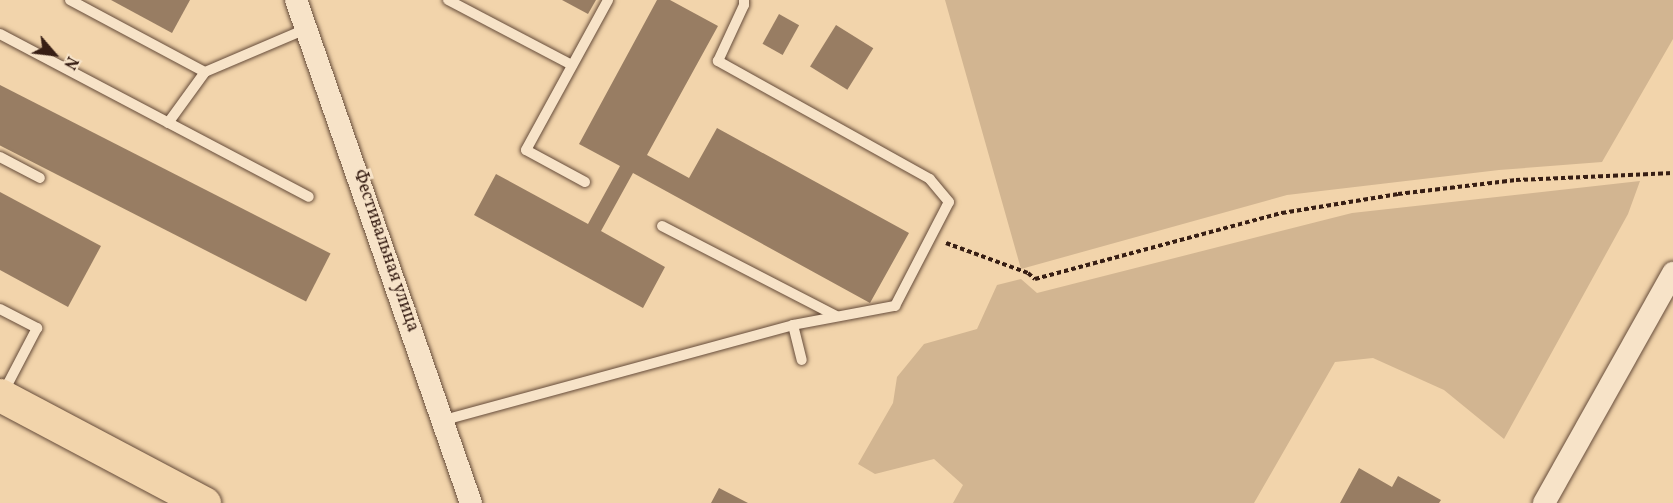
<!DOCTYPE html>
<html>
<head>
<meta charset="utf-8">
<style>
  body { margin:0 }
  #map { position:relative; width:1673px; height:503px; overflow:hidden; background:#f2d4ab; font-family:Vollkorn,serif }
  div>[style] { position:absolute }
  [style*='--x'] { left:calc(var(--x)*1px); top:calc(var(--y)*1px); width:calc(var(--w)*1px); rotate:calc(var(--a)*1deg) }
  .green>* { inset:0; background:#d2b591 }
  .building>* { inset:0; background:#987d63; transform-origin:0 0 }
  .path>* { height:4px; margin-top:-2px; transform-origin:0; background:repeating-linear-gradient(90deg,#371e14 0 4.5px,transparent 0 7.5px) }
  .roads { filter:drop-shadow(0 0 2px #664c3a) drop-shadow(0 0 2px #664c3a) }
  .service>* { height:10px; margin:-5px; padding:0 5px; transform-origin:5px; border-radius:5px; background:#f7e3c8 }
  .minor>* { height:22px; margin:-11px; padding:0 11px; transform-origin:11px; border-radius:11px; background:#f7e3c8 }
  .trunk>* { height:33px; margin:-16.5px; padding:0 16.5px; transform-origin:16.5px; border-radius:16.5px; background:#f2d4ab }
  span { translate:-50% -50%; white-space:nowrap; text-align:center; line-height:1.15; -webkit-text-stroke:6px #f7e3c8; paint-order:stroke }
  .street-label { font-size:18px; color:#371e14 }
  .north { position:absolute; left:24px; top:24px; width:60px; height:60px; -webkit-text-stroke:4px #f7e3c8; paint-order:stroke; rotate:118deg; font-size:16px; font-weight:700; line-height:24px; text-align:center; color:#371e14 }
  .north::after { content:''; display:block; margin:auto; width:21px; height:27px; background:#371e14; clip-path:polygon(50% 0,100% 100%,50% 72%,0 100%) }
</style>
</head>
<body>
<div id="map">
  <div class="green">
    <i style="clip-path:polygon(945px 0,1673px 0,1673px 39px,1602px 162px,1499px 170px,1287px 195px,1021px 269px)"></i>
    <i style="clip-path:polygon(1640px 181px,1628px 214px,1504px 439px,1444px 390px,1373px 358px,1335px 362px,1254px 503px,953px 503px,963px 485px,934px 459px,875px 474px,858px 464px,893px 403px,897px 377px,924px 344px,977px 329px,997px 285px,1021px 279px,1037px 293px,1352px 213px)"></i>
  </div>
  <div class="building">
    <i style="clip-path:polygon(111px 0,190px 0,172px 33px)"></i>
    <i style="clip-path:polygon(562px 0,596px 0,588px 14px)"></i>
    <i style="clip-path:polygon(657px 0,670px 0,718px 26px,647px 155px,689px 178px,717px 128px,909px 233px,870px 303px,633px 173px,601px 231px,665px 267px,643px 308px,474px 215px,496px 174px,588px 224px,620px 166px,579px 144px)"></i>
    <i style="left:779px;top:14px;width:23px;height:34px;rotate:29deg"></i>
    <i style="left:836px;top:25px;width:44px;height:49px;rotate:32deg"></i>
    <i style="left:0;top:85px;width:371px;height:54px;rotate:27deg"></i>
    <i style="clip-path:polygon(0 192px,101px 246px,68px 307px,0 270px)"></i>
    <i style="clip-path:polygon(1359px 468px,1392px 487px,1398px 476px,1441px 500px,1439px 503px,1340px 503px)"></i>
    <i style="clip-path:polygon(719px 488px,748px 503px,711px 503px)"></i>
  </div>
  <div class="path">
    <i style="--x:946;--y:243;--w:87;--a:20.1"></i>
    <i style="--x:1028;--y:273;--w:9;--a:41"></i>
    <i style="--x:1035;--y:279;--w:256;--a:-15"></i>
    <i style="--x:1282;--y:213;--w:118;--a:-9.3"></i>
    <i style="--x:1398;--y:194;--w:119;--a:-6.8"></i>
    <i style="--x:1516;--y:180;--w:157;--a:-2.6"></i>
  </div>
  <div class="roads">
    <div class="service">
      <i style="--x:70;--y:0;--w:153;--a:28.1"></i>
      <i style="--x:448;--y:0;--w:140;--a:27.7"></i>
      <i style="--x:0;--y:34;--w:349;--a:27.8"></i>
      <i style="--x:168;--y:123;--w:63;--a:-54"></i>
      <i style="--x:205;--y:72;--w:110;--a:-23.1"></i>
      <i style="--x:0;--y:157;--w:45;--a:27.7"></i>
      <i style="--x:585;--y:182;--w:67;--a:-151.5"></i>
      <i style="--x:526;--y:150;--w:171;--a:-61.3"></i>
      <i style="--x:662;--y:226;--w:196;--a:27.3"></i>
      <i style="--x:0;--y:309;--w:42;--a:27.2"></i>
      <i style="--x:37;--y:328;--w:73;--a:117.6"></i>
      <i style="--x:793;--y:325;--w:36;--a:76"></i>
      <i style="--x:444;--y:420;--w:362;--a:-15.2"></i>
      <i style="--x:793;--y:325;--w:104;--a:-10.6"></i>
      <i style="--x:895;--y:306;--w:117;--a:-62.6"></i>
      <i style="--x:949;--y:202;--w:30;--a:-130"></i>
      <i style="--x:930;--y:179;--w:243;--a:-150.9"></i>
      <i style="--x:718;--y:61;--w:62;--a:-65.1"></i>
      <i style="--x:744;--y:5;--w:5;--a:-90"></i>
    </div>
    <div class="minor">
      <i style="--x:296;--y:0;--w:533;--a:70.82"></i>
      <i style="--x:1544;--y:503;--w:264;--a:-60.7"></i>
    </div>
    <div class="trunk">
      <i style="--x:0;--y:395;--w:231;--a:27.9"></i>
    </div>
  </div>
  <div class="street-label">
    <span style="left:385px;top:251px;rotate:71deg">Фестивальная улица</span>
  </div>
  <div class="north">N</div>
</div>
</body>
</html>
